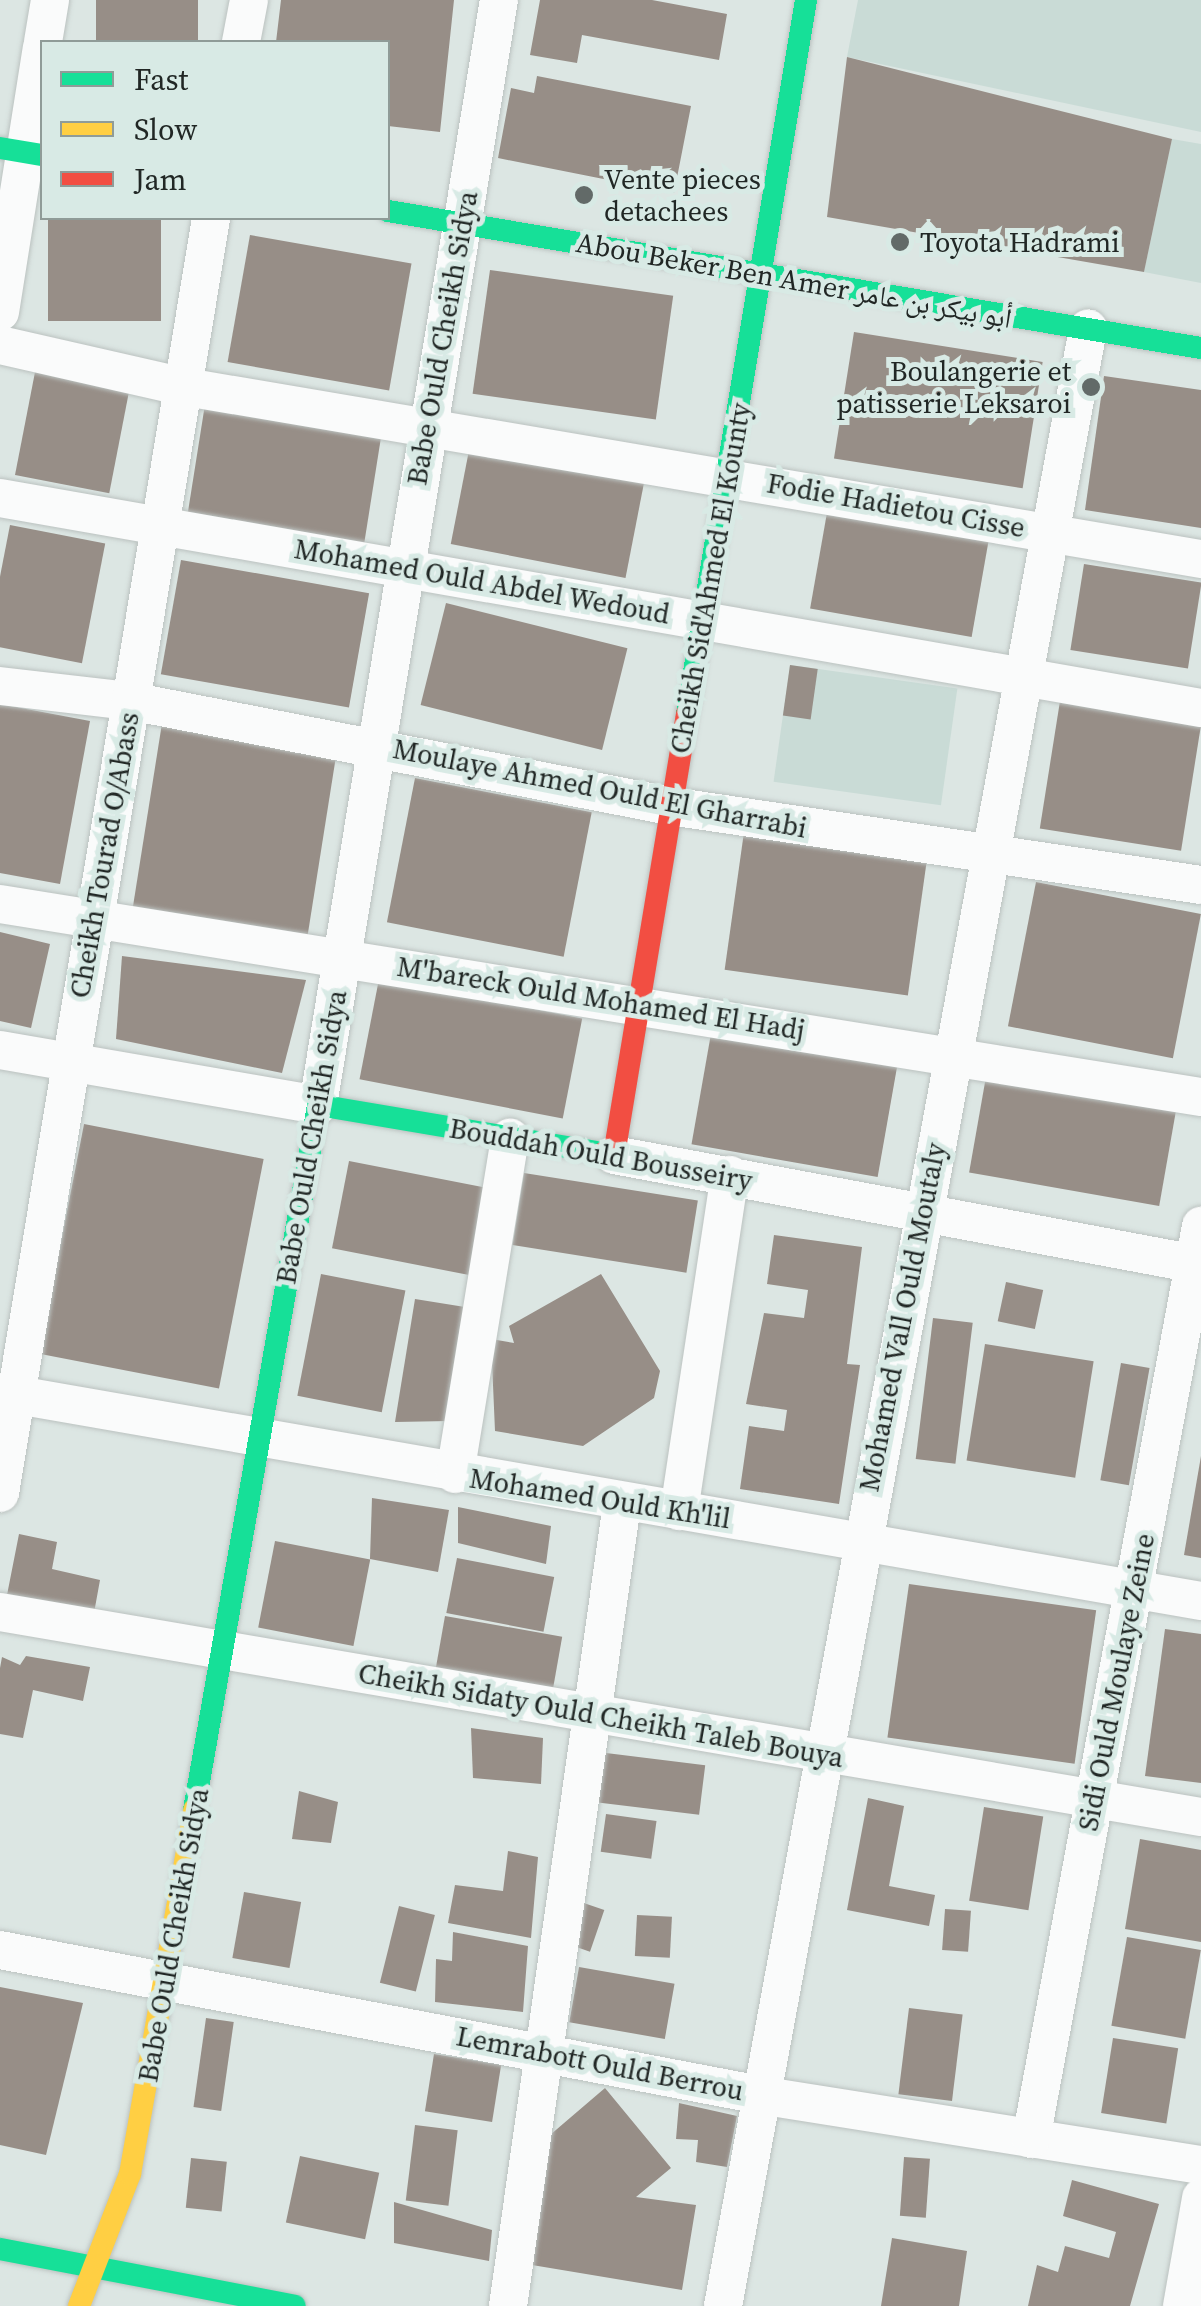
<!DOCTYPE html>
<html>
<head>
<meta charset="utf-8">
<style>
  body { margin:0 }
  #map { position:relative; width:1201px; height:2306px; overflow:hidden; background:#dce6e3; font-family:"Source Serif 4","Noto Naskh Arabic",serif }
  div>[style] { position:absolute }
  [style*='--x'] { left:calc(var(--x)*1px); top:calc(var(--y)*1px); width:calc(var(--w)*1px); rotate:calc(var(--a)*1deg) }
  .built>* { inset:0; background:#c9dbd6; transform-origin:0 0 }
  .building>* { inset:0; background:#978e87; transform-origin:0 0 }
  .roads { filter:drop-shadow(0 0 2px #bbc2c0) drop-shadow(0 0 2px #bbc2c0) }
  .street>* { height:38px; margin:-19px; padding:0 19px; transform-origin:19px; border-radius:19px; background:#fafbfb }
  .fast>* { height:22px; margin:-11px; padding:0 11px; transform-origin:11px; border-radius:11px; background:#16e098 }
  .slow>* { height:22px; margin:-11px; padding:0 11px; transform-origin:11px; border-radius:11px; background:#ffcf43 }
  .jam>* { height:22px; margin:-11px; padding:0 11px; transform-origin:11px; border-radius:11px; background:#f24e42 }
  .dots>* { width:28px; height:28px; translate:-50% -50%; box-sizing:border-box; border:5px solid #d8eae5; border-radius:50% }
  span { translate:-50% -50%; white-space:nowrap; text-align:center; line-height:1.15; -webkit-text-stroke:10px #d8eae5; paint-order:stroke }
  .poi-label { font-size:28px; color:#212725 }
  .left { translate:0 -50%; text-align:left }
  .right { translate:-100% -50%; text-align:right }
  .street-label { font-size:28px; color:#212725 }
  .legend { position:absolute; left:40px; top:40px; width:350px; height:180px; box-sizing:border-box; background:#d8eae5; border:2px solid #8f9c98; margin:0; padding:12px 18px; list-style:none; font-size:30px; color:#212725 }
  .legend li { display:flex; align-items:center; gap:20px; height:50px }
  .legend b { width:50px; border:2px solid #8f9c98 }
</style>
</head>
<body>
<div id="map">
  <div class="built">
    <i style="clip-path:polygon(858px 0,1201px 0,1201px 132px,847px 57px)"></i>
    <i style="clip-path:polygon(1172px 139px,1201px 144px,1201px 283px,1144px 272px)"></i>
    <i style="left:790px;top:665px;width:169px;height:118px;rotate:8deg"></i>
  </div>
  <div class="building">
    <i style="left:96px;top:0;width:102px;height:42px"></i>
    <i style="clip-path:polygon(281px 0,454px 0,440px 132px,388px 126px,388px 42px,276px 42px)"></i>
    <i style="clip-path:polygon(540px 0,652px 0,727px 14px,719px 60px,582px 35px,577px 63px,530px 55px)"></i>
    <i style="clip-path:polygon(847px 57px,1172px 139px,1144px 272px,827px 217px)"></i>
    <i style="clip-path:polygon(537px 76px,691px 106px,674px 193px,498px 158px,511px 88px,534px 93px)"></i>
    <i style="left:48px;top:218px;width:113px;height:103px"></i>
    <i style="left:250px;top:235px;width:164px;height:129px;rotate:10deg"></i>
    <i style="left:490px;top:270px;width:185px;height:125px;rotate:8deg"></i>
    <i style="left:854px;top:332px;width:191px;height:128px;rotate:9deg"></i>
    <i style="left:36px;top:367px;width:96px;height:110px;rotate:11deg"></i>
    <i style="clip-path:polygon(1104px 376px,1201px 390px,1201px 528px,1085px 510px)"></i>
    <i style="left:206px;top:398px;width:179px;height:120px;rotate:9deg"></i>
    <i style="left:471px;top:440px;width:178px;height:106px;rotate:11deg"></i>
    <i style="left:828px;top:507px;width:164px;height:103px;rotate:10deg"></i>
    <i style="left:10px;top:525px;width:97px;height:122px;rotate:11deg"></i>
    <i style="left:181px;top:560px;width:191px;height:116px;rotate:10deg"></i>
    <i style="left:1084px;top:564px;width:119px;height:87px;rotate:9deg"></i>
    <i style="left:446px;top:603px;width:187px;height:105px;rotate:14deg"></i>
    <i style="left:790px;top:665px;width:28px;height:51px;rotate:8deg"></i>
    <i style="left:1060px;top:701px;width:143px;height:129px;rotate:9deg"></i>
    <i style="clip-path:polygon(0 704px,90px 721px,60px 884px,0 873px)"></i>
    <i style="left:163px;top:717px;width:177px;height:195px;rotate:9deg"></i>
    <i style="left:415px;top:778px;width:180px;height:147px;rotate:11deg"></i>
    <i style="left:744px;top:832px;width:185px;height:139px;rotate:8deg"></i>
    <i style="left:1036px;top:882px;width:168px;height:147px;rotate:11deg"></i>
    <i style="clip-path:polygon(0 932px,50px 944px,31px 1028px,0 1021px)"></i>
    <i style="clip-path:polygon(122px 956px,306px 980px,282px 1073px,116px 1039px)"></i>
    <i style="left:379px;top:979px;width:207px;height:102px;rotate:11deg"></i>
    <i style="left:712px;top:1028px;width:189px;height:118px;rotate:10deg"></i>
    <i style="left:987px;top:1071px;width:193px;height:103px;rotate:10deg"></i>
    <i style="left:84px;top:1124px;width:183px;height:234px;rotate:11deg"></i>
    <i style="left:349px;top:1161px;width:141px;height:89px;rotate:11deg"></i>
    <i style="left:524px;top:1173px;width:176px;height:73px;rotate:9deg"></i>
    <i style="clip-path:polygon(774px 1235px,862px 1247px,847px 1364px,860px 1365px,839px 1504px,740px 1489px,749px 1426px,784px 1431px,787px 1410px,746px 1404px,764px 1313px,804px 1318px,808px 1290px,767px 1284px)"></i>
    <i style="left:321px;top:1274px;width:86px;height:124px;rotate:11deg"></i>
    <i style="clip-path:polygon(601px 1274px,660px 1371px,654px 1398px,583px 1446px,495px 1431px,491px 1339px,514px 1343px,509px 1326px)"></i>
    <i style="left:1006px;top:1282px;width:38px;height:40px;rotate:12deg"></i>
    <i style="clip-path:polygon(415px 1299px,471px 1308px,449px 1421px,395px 1422px)"></i>
    <i style="left:933px;top:1318px;width:40px;height:142px;rotate:7deg"></i>
    <i style="left:985px;top:1344px;width:110px;height:118px;rotate:9deg"></i>
    <i style="left:1121px;top:1363px;width:29px;height:119px;rotate:10deg"></i>
    <i style="clip-path:polygon(1201px 1456px,1201px 1558px,1184px 1555px)"></i>
    <i style="clip-path:polygon(372px 1498px,449px 1510px,438px 1572px,370px 1559px)"></i>
    <i style="clip-path:polygon(458px 1507px,551px 1526px,546px 1564px,458px 1543px)"></i>
    <i style="clip-path:polygon(19px 1534px,57px 1542px,52px 1569px,100px 1580px,94px 1613px,7px 1595px)"></i>
    <i style="left:275px;top:1541px;width:97px;height:88px;rotate:11deg"></i>
    <i style="left:457px;top:1558px;width:99px;height:56px;rotate:11deg"></i>
    <i style="left:909px;top:1584px;width:189px;height:155px;rotate:8deg"></i>
    <i style="left:445px;top:1616px;width:119px;height:53px;rotate:10deg"></i>
    <i style="clip-path:polygon(1165px 1629px,1201px 1634px,1201px 1783px,1145px 1776px)"></i>
    <i style="clip-path:polygon(26px 1656px,90px 1667px,83px 1701px,33px 1690px,23px 1738px,0 1734px,0 1668px,2px 1657px,20px 1665px)"></i>
    <i style="clip-path:polygon(471px 1728px,543px 1738px,541px 1784px,473px 1778px)"></i>
    <i style="left:598px;top:1752px;width:108px;height:50px;rotate:7deg"></i>
    <i style="clip-path:polygon(299px 1791px,338px 1802px,331px 1843px,292px 1839px)"></i>
    <i style="clip-path:polygon(868px 1798px,904px 1806px,889px 1886px,935px 1895px,929px 1926px,847px 1910px)"></i>
    <i style="left:984px;top:1807px;width:60px;height:95px;rotate:9deg"></i>
    <i style="left:606px;top:1814px;width:51px;height:38px;rotate:8deg"></i>
    <i style="clip-path:polygon(1140px 1839px,1201px 1850px,1201px 1942px,1125px 1929px)"></i>
    <i style="clip-path:polygon(508px 1851px,538px 1857px,531px 1938px,448px 1923px,455px 1885px,503px 1891px)"></i>
    <i style="left:244px;top:1892px;width:58px;height:67px;rotate:10deg"></i>
    <i style="left:575px;top:1900px;width:31px;height:44px;rotate:19deg"></i>
    <i style="left:399px;top:1906px;width:37px;height:79px;rotate:14deg"></i>
    <i style="left:945px;top:1909px;width:26px;height:41px;rotate:4deg"></i>
    <i style="left:637px;top:1915px;width:35px;height:41px;rotate:3deg"></i>
    <i style="clip-path:polygon(453px 1932px,528px 1946px,523px 2012px,435px 2002px,436px 1959px,452px 1961px)"></i>
    <i style="left:1127px;top:1937px;width:75px;height:90px;rotate:10deg"></i>
    <i style="left:579px;top:1967px;width:97px;height:56px;rotate:10deg"></i>
    <i style="clip-path:polygon(0 1987px,83px 2003px,46px 2155px,0 2145px)"></i>
    <i style="left:909px;top:2008px;width:54px;height:87px;rotate:7deg"></i>
    <i style="left:206px;top:2018px;width:28px;height:90px;rotate:8deg"></i>
    <i style="left:1113px;top:2038px;width:66px;height:76px;rotate:9deg"></i>
    <i style="left:434px;top:2054px;width:68px;height:58px;rotate:9deg"></i>
    <i style="clip-path:polygon(605px 2088px,671px 2168px,636px 2197px,696px 2205px,682px 2290px,526px 2264px,536px 2147px)"></i>
    <i style="clip-path:polygon(679px 2103px,737px 2116px,727px 2167px,696px 2162px,698px 2140px,676px 2139px)"></i>
    <i style="left:415px;top:2125px;width:43px;height:76px;rotate:7deg"></i>
    <i style="left:300px;top:2156px;width:81px;height:68px;rotate:12deg"></i>
    <i style="left:904px;top:2157px;width:26px;height:59px;rotate:4deg"></i>
    <i style="left:191px;top:2158px;width:36px;height:50px;rotate:6deg"></i>
    <i style="clip-path:polygon(1072px 2180px,1159px 2204px,1130px 2306px,1028px 2306px,1037px 2265px,1058px 2272px,1065px 2246px,1109px 2258px,1116px 2232px,1063px 2216px)"></i>
    <i style="clip-path:polygon(394px 2202px,492px 2230px,489px 2261px,394px 2243px)"></i>
    <i style="clip-path:polygon(892px 2238px,967px 2251px,959px 2306px,881px 2306px)"></i>
  </div>
  <div class="roads">
    <div class="street">
      <i style="--x:43;--y:42;--w:43;--a:-80.5"></i>
      <i style="--x:241;--y:42;--w:43;--a:-79.2"></i>
      <i style="--x:0;--y:312;--w:267;--a:-81"></i>
      <i style="--x:0;--y:345;--w:185;--a:12.8"></i>
      <i style="--x:180;--y:386;--w:1036;--a:9.62"></i>
      <i style="--x:0;--y:498;--w:1219;--a:9.92"></i>
      <i style="--x:0;--y:686;--w:131;--a:6.6"></i>
      <i style="--x:130;--y:701;--w:550;--a:11"></i>
      <i style="--x:670;--y:806;--w:537;--a:8.46"></i>
      <i style="--x:0;--y:904;--w:1216;--a:9.13"></i>
      <i style="--x:0;--y:1050;--w:323;--a:9.8"></i>
      <i style="--x:318;--y:1105;--w:1120;--a:-80.7"></i>
      <i style="--x:614;--y:1155;--w:597;--a:10.61"></i>
      <i style="--x:0;--y:1392;--w:1219;--a:9.87"></i>
      <i style="--x:455;--y:1474;--w:341;--a:-80.7"></i>
      <i style="--x:0;--y:1493;--w:1292;--a:-80.6"></i>
      <i style="--x:679;--y:1511;--w:340;--a:-81.4"></i>
      <i style="--x:0;--y:1612;--w:1218;--a:9.69"></i>
      <i style="--x:0;--y:1950;--w:779;--a:10.8"></i>
      <i style="--x:765;--y:2096;--w:441;--a:9"></i>
      <i style="--x:1031;--y:2139;--w:929;--a:-79.45"></i>
      <i style="--x:508;--y:2306;--w:810;--a:-81.91"></i>
      <i style="--x:723;--y:2306;--w:2011;--a:-79.54"></i>
      <i style="--x:1182;--y:2306;--w:110;--a:-80"></i>
    </div>
    <div class="fast">
      <i style="--x:0;--y:148;--w:43;--a:9.5"></i>
      <i style="--x:388;--y:211;--w:824;--a:9.57"></i>
      <i style="--x:687;--y:714;--w:724;--a:-80.54"></i>
      <i style="--x:194;--y:1810;--w:716;--a:-80.02"></i>
      <i style="--x:318;--y:1105;--w:289;--a:9.6"></i>
      <i style="--x:0;--y:2249;--w:300;--a:10.9"></i>
    </div>
    <div class="slow">
      <i style="--x:79;--y:2306;--w:142;--a:-68.9"></i>
      <i style="--x:130;--y:2174;--w:370;--a:-80"></i>
    </div>
    <div class="jam">
      <i style="--x:603;--y:1153;--w:11;--a:10"></i>
      <i style="--x:614;--y:1155;--w:447;--a:-80.6"></i>
    </div>
  </div>
  <div class="dots">
    <i style="left:584px;top:195px;background:#626a68"></i>
    <i style="left:900px;top:242px;background:#626a68"></i>
    <i style="left:1091px;top:387px;background:#626a68"></i>
  </div>
  <div class="poi-label">
    <span class="left" style="left:604px;top:195px">Vente pieces<br>detachees</span>
    <span class="left" style="left:920px;top:242px">Toyota Hadrami</span>
    <span class="right" style="left:1071px;top:387px">Boulangerie et<br>patisserie Leksaroi</span>
  </div>
  <div class="street-label">
    <span style="left:794px;top:280px;rotate:10deg">Abou Beker Ben Amer أبو بيكر بن عامر</span>
    <span style="left:442px;top:338px;rotate:-80deg">Babe Ould Cheikh Sidya</span>
    <span style="left:896px;top:505px;rotate:10deg">Fodie Hadietou Cisse</span>
    <span style="left:710px;top:578px;rotate:-80deg">Cheikh Sid'Ahmed El Kounty</span>
    <span style="left:482px;top:581px;rotate:10deg">Mohamed Ould Abdel Wedoud</span>
    <span style="left:600px;top:788px;rotate:11deg">Moulaye Ahmed Ould El Gharrabi</span>
    <span style="left:104px;top:855px;rotate:-80deg">Cheikh Tourad O/Abass</span>
    <span style="left:601px;top:998px;rotate:9deg">M'bareck Ould Mohamed El Hadj</span>
    <span style="left:311px;top:1137px;rotate:-80deg">Babe Ould Cheikh Sidya</span>
    <span style="left:601px;top:1154px;rotate:10deg">Bouddah Ould Bousseiry</span>
    <span style="left:902px;top:1317px;rotate:-79deg">Mohamed Vall Ould Moutaly</span>
    <span style="left:600px;top:1498px;rotate:9deg">Mohamed Ould Kh'lil</span>
    <span style="left:1116px;top:1682px;rotate:-79deg">Sidi Ould Moulaye Zeine</span>
    <span style="left:601px;top:1715px;rotate:10deg">Cheikh Sidaty Ould Cheikh Taleb Bouya</span>
    <span style="left:173px;top:1935px;rotate:-80deg">Babe Ould Cheikh Sidya</span>
    <span style="left:600px;top:2063px;rotate:11deg">Lemrabott Ould Berrou</span>
  </div>
  <ul class="legend">
  <li><b style="height:12px;background:#16e098"></b>Fast</li>
  <li><b style="height:12px;background:#ffcf43"></b>Slow</li>
  <li><b style="height:12px;background:#f24e42"></b>Jam</li>
  </ul>
</div>
</body>
</html>
